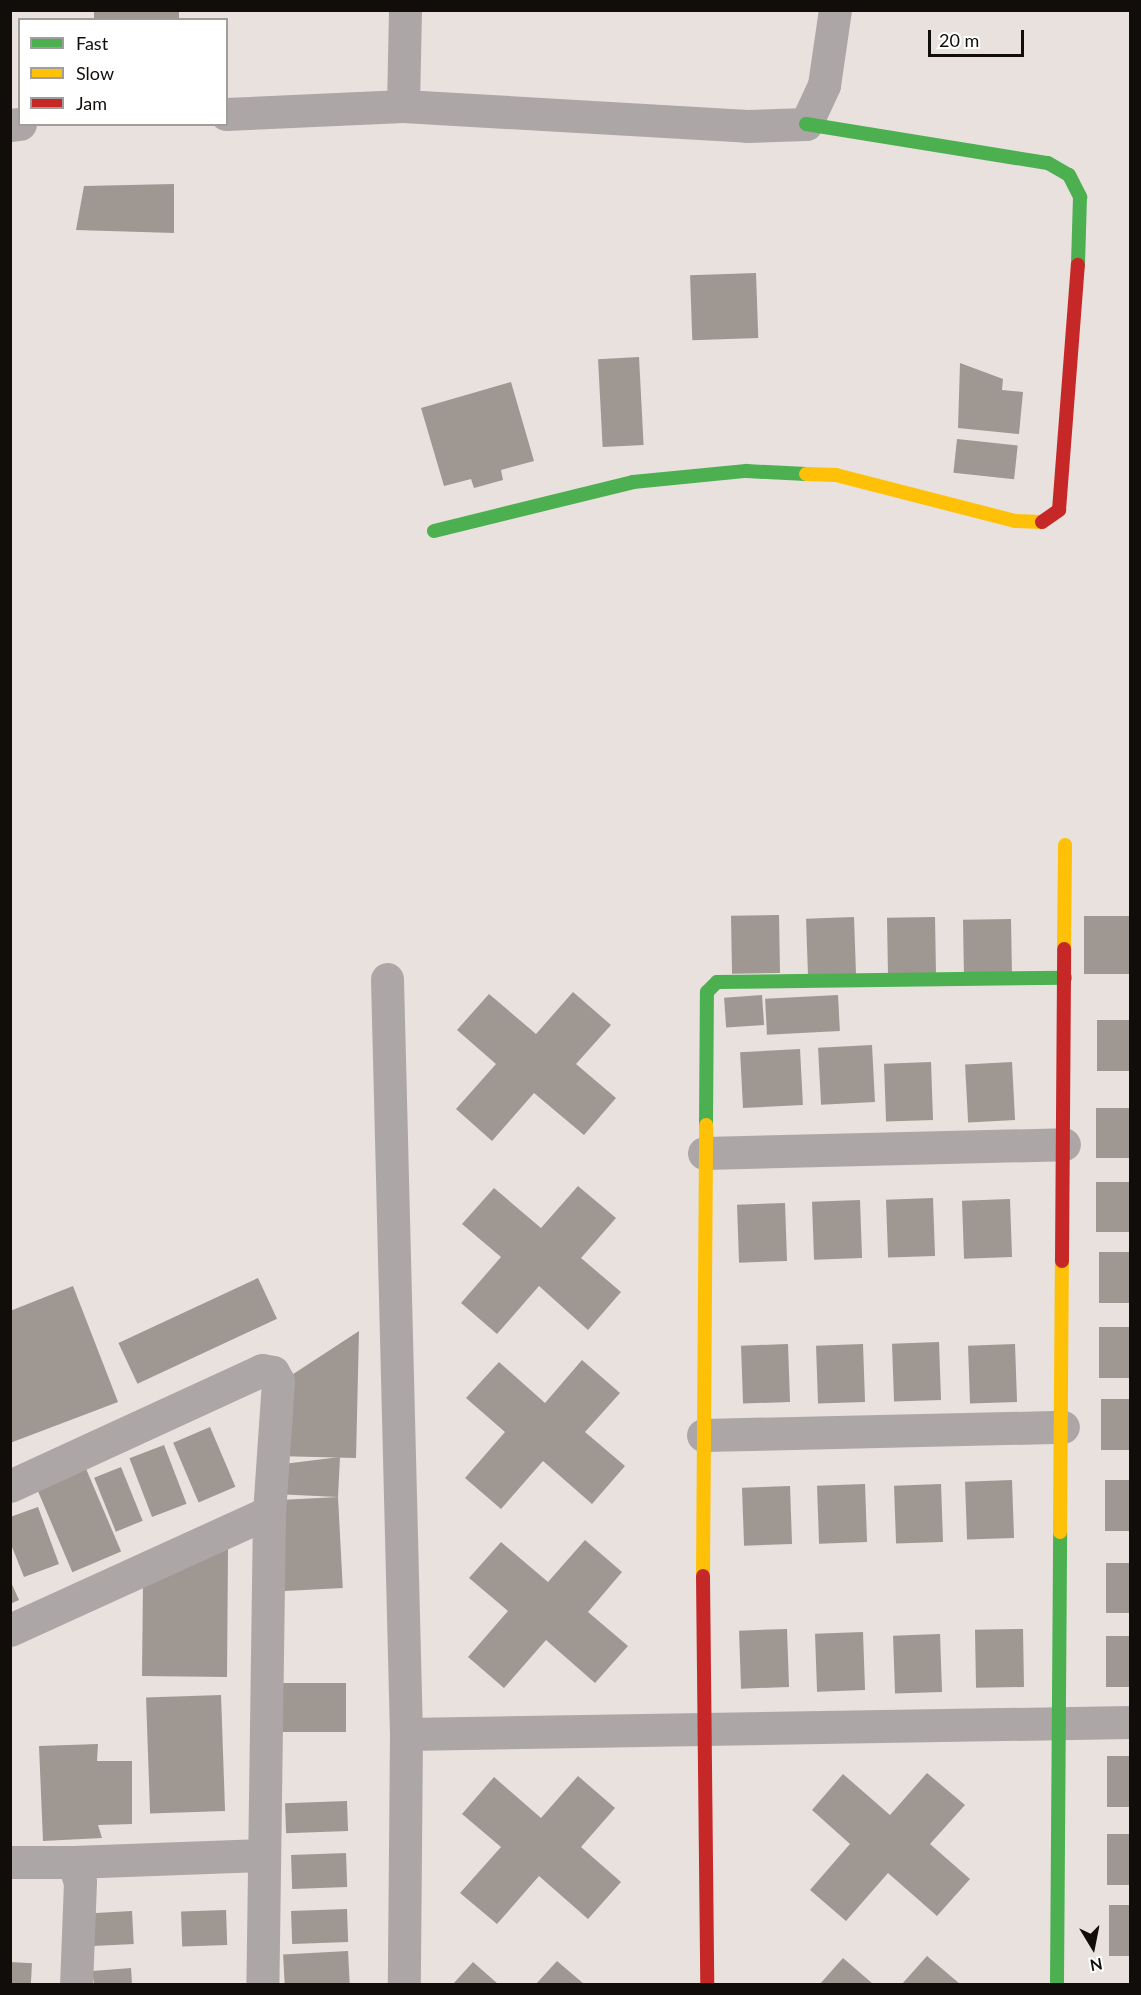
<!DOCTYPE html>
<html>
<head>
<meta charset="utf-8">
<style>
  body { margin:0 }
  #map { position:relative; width:1141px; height:1995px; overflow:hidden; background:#e8e1dd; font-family:Lato,sans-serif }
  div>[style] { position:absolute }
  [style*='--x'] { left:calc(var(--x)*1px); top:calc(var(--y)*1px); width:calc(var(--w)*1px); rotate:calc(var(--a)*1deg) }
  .building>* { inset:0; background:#9f9792; transform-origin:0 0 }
  .street>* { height:33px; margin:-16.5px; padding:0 16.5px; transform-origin:16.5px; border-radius:16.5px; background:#aca7a6 }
  .fast>* { height:14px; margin:-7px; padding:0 7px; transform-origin:7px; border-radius:7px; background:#4caf50 }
  .slow>* { height:14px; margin:-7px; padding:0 7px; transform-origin:7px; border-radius:7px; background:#ffc107 }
  .jam>* { height:14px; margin:-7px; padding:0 7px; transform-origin:7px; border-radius:7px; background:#c62828 }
  span { translate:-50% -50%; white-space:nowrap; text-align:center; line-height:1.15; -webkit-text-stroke:6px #fff; paint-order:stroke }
  .frame { position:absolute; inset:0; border:12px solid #110d0b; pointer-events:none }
  .legend { position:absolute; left:18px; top:18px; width:210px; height:108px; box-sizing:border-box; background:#fff; border:2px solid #a09e9d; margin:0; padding:8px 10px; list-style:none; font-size:18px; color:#110d0b }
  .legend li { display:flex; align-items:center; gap:12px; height:30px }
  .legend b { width:30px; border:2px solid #a09e9d }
  .north { position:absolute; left:1063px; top:1917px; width:60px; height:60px; -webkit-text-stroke:4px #fff; paint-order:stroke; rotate:170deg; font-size:16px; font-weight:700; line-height:24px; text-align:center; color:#110d0b }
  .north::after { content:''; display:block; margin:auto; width:21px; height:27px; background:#110d0b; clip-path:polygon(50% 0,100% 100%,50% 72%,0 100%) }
  .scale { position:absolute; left:928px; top:30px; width:96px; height:27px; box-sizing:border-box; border:3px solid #110d0b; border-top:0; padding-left:8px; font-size:18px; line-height:21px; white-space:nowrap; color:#110d0b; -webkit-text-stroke:4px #fff; paint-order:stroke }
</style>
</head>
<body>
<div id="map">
  <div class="building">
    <i style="left:94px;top:10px;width:85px;height:10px"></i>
    <i style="clip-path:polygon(174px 184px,174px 233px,76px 230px,84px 186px)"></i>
    <i style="left:756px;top:273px;width:65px;height:66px;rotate:88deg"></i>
    <i style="left:639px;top:357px;width:88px;height:41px;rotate:87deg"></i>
    <i style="clip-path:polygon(960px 363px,1003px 379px,1002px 390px,1023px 392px,1019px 434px,958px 428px)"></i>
    <i style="clip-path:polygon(511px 382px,534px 461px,501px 470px,503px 480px,474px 488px,471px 479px,444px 486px,421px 408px)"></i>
    <i style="left:957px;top:439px;width:61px;height:34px;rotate:6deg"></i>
    <i style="left:779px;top:915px;width:58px;height:48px;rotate:89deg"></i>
    <i style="left:1130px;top:916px;width:58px;height:46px;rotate:90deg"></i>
    <i style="left:854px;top:917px;width:58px;height:48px;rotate:88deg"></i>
    <i style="left:935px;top:917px;width:58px;height:48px;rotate:89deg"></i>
    <i style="left:1011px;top:919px;width:59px;height:48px;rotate:89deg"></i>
    <i style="clip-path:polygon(573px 992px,611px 1025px,576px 1064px,616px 1098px,584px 1135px,534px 1093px,492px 1141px,456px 1109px,496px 1064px,457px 1030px,489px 994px,536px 1034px)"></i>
    <i style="left:762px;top:995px;width:30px;height:38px;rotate:86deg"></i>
    <i style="left:838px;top:995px;width:36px;height:73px;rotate:87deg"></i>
    <i style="left:1097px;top:1020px;width:33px;height:51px"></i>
    <i style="left:872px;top:1045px;width:57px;height:54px;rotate:87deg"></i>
    <i style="left:800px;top:1049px;width:56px;height:60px;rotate:87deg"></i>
    <i style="left:931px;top:1062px;width:58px;height:47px;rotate:88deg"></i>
    <i style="left:1012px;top:1062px;width:58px;height:47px;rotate:87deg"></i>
    <i style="left:1096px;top:1108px;width:34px;height:50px"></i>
    <i style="left:1096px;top:1182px;width:34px;height:50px"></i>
    <i style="clip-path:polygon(578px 1186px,616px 1218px,581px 1258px,621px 1292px,588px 1330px,539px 1286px,497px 1334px,461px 1303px,501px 1257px,462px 1224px,494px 1188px,541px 1228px)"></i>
    <i style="left:933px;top:1198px;width:58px;height:47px;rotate:88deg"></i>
    <i style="left:1010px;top:1199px;width:58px;height:48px;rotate:88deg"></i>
    <i style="left:860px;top:1200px;width:58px;height:48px;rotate:88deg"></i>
    <i style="left:785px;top:1203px;width:58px;height:48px;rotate:88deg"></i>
    <i style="left:1130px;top:1252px;width:51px;height:31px;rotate:90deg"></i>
    <i style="left:258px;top:1278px;width:45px;height:154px;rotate:65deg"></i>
    <i style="clip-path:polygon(73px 1286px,118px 1402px,10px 1443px,10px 1311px)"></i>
    <i style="left:1099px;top:1327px;width:31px;height:51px"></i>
    <i style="clip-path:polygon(359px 1331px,356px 1458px,276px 1456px,281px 1382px)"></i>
    <i style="left:939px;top:1342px;width:58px;height:47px;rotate:88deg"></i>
    <i style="left:788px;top:1344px;width:58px;height:47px;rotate:88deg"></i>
    <i style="left:863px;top:1344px;width:58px;height:47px;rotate:88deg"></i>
    <i style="left:1015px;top:1344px;width:58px;height:47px;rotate:88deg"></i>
    <i style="clip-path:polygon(582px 1360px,620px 1393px,585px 1432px,625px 1466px,592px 1504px,543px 1461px,501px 1509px,465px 1478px,505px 1432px,466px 1398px,499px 1362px,545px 1403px)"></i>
    <i style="left:1101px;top:1399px;width:29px;height:51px"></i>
    <i style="left:210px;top:1427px;width:65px;height:40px;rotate:67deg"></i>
    <i style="left:164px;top:1445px;width:63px;height:37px;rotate:69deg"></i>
    <i style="clip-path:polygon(340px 1457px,338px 1497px,274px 1494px,275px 1465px)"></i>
    <i style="left:84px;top:1464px;width:95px;height:53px;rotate:67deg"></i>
    <i style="left:121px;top:1467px;width:58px;height:29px;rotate:68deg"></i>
    <i style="left:1012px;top:1480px;width:58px;height:47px;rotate:88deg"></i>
    <i style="left:1105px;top:1480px;width:25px;height:51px"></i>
    <i style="left:865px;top:1484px;width:58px;height:48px;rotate:88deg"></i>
    <i style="left:941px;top:1484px;width:58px;height:47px;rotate:88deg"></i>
    <i style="left:790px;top:1486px;width:58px;height:48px;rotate:88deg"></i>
    <i style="left:338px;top:1497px;width:91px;height:63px;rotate:87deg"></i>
    <i style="clip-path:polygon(38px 1507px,59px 1564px,24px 1577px,10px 1542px,10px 1517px)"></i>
    <i style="clip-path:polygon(585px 1540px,622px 1572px,588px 1612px,628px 1646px,595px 1683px,546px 1640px,504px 1688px,468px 1657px,508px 1611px,469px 1578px,501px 1542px,548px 1582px)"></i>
    <i style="clip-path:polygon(228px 1548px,227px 1677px,142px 1676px,143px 1582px)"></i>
    <i style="left:1106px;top:1563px;width:24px;height:50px"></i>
    <i style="clip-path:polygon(10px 1580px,19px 1600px,10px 1604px)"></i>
    <i style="left:787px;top:1629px;width:58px;height:48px;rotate:88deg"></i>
    <i style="left:1023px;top:1629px;width:58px;height:48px;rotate:89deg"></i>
    <i style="left:863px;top:1632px;width:58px;height:48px;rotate:88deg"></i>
    <i style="left:940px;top:1634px;width:58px;height:47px;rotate:88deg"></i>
    <i style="left:1106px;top:1636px;width:24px;height:51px"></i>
    <i style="left:278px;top:1683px;width:68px;height:49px"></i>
    <i style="left:221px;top:1695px;width:116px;height:75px;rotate:88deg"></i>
    <i style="clip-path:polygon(98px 1744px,97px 1761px,132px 1761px,132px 1824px,98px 1825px,102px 1838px,43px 1841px,39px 1746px)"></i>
    <i style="left:1130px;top:1756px;width:51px;height:23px;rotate:90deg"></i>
    <i style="clip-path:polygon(927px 1773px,965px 1805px,930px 1844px,970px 1879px,937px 1916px,888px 1873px,846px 1921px,810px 1890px,850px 1844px,812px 1810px,843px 1774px,890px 1815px)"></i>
    <i style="clip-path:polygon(578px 1776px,615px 1808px,581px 1847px,621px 1882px,588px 1919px,539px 1876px,497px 1924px,460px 1893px,501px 1847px,462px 1814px,494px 1777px,541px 1818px)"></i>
    <i style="left:347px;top:1801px;width:30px;height:62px;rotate:88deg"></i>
    <i style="left:1107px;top:1834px;width:23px;height:51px"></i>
    <i style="left:346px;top:1853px;width:34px;height:55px;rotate:88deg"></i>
    <i style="left:1130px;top:1905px;width:51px;height:21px;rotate:90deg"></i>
    <i style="left:347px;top:1909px;width:33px;height:56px;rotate:88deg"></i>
    <i style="left:226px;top:1910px;width:35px;height:45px;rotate:88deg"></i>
    <i style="left:132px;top:1911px;width:33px;height:41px;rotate:87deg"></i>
    <i style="left:348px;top:1951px;width:33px;height:65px;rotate:87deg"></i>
    <i style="clip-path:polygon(927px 1956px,960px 1984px,902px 1984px)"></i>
    <i style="clip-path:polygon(843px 1958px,873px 1984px,820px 1984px)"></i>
    <i style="clip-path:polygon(557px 1961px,584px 1984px,536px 1984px)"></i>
    <i style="left:10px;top:1962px;width:22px;height:22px;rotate:3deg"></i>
    <i style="clip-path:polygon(473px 1962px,498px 1984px,453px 1984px)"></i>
    <i style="clip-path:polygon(131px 1968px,132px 1984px,94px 1984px,92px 1971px)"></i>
  </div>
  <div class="street">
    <i style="--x:403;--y:106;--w:96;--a:-88.8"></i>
    <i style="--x:226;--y:114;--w:177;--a:-2.6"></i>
    <i style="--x:403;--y:106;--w:345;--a:3.3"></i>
    <i style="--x:747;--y:126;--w:59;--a:-1.9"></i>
    <i style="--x:806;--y:124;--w:43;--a:-65.2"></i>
    <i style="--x:824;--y:85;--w:76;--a:-81.7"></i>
    <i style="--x:10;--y:125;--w:10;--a:-6"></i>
    <i style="--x:387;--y:979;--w:755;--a:88.56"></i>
    <i style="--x:406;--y:1734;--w:250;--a:90.5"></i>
    <i style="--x:704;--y:1153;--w:360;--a:-1.4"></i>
    <i style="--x:703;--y:1435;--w:360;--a:-1.3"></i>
    <i style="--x:10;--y:1486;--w:277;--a:-24.7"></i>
    <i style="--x:262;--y:1370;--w:11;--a:10"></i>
    <i style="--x:273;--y:1372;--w:10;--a:61"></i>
    <i style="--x:278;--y:1381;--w:131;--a:93.9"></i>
    <i style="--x:269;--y:1512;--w:472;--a:90.8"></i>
    <i style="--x:10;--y:1630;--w:285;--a:-24.5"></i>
    <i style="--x:406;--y:1734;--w:724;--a:-0.95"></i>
    <i style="--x:10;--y:1862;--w:63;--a:0"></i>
    <i style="--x:73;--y:1862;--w:21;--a:71"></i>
    <i style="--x:80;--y:1882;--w:102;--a:92.2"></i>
    <i style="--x:73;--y:1862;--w:188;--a:-2.1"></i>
  </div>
  <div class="fast">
    <i style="--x:806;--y:124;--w:245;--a:9.2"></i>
    <i style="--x:1048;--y:163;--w:24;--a:30"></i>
    <i style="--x:1069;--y:175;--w:25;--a:63"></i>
    <i style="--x:1080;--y:197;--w:68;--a:91.7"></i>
    <i style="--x:434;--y:531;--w:205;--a:-13.8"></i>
    <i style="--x:633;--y:482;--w:114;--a:-5.6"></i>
    <i style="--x:746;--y:471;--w:60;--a:2.9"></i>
    <i style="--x:706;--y:1125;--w:133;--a:-89.6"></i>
    <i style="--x:707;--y:992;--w:14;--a:-45"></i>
    <i style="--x:717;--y:982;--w:348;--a:-0.7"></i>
    <i style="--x:1057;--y:1984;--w:452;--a:-89.6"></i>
  </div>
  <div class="slow">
    <i style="--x:806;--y:474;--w:30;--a:2"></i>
    <i style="--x:836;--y:475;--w:185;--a:14.4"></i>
    <i style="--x:1015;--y:521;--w:27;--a:2"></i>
    <i style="--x:1064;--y:949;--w:104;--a:-89.4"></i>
    <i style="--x:1060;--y:1532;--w:271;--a:-89.6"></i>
    <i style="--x:703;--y:1576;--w:451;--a:-89.6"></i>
  </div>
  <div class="jam">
    <i style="--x:1042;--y:522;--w:21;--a:-35"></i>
    <i style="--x:1059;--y:510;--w:246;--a:-85.6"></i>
    <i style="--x:1062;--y:1261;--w:312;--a:-89.6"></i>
    <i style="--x:703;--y:1576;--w:408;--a:89.4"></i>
  </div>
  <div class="frame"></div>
  <ul class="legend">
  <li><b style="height:8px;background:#4caf50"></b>Fast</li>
  <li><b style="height:8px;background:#ffc107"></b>Slow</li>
  <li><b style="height:8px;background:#c62828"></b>Jam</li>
  </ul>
  <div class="north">N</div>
  <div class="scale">20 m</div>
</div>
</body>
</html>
